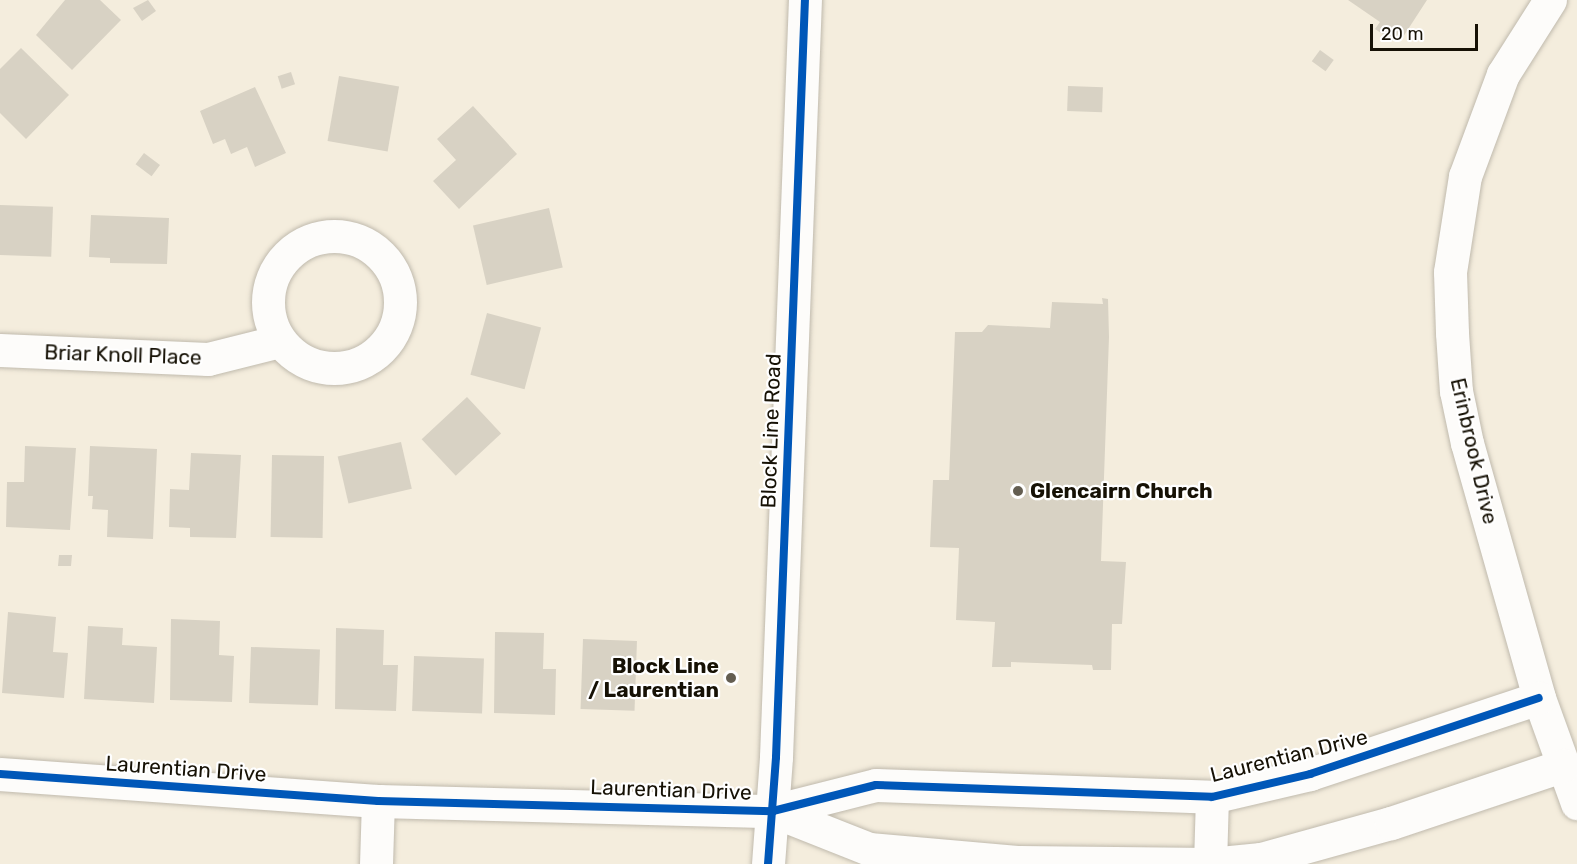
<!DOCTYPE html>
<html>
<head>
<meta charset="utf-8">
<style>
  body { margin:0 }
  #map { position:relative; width:1577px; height:864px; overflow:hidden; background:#f4eddd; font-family:Rubik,sans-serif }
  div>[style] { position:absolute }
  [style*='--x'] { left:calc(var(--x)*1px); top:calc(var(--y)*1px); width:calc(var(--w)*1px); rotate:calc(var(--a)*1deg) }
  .building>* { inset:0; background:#d8d2c4; transform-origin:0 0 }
  .roads { filter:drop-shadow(0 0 2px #c0baad) drop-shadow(0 0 2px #c0baad) }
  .minor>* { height:33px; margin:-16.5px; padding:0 16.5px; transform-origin:16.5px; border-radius:16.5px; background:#fdfcfa }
  .minor>.ring { margin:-16.5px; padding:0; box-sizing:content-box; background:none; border:33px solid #fdfcfa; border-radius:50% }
  .cycleway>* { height:8px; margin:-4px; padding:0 4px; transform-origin:4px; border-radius:4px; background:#0057b8 }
  .dots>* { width:16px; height:16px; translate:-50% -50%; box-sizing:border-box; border:3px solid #fff; border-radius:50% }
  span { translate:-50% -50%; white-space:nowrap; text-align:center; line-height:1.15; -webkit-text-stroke:4.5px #fff; paint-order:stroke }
  .street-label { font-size:21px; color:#161105 }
  .poi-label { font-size:21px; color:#161105; font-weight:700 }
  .left { translate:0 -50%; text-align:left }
  .right { translate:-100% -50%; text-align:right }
  .scale { position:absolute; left:1370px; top:24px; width:108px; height:27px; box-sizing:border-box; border:3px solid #161105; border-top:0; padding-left:8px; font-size:18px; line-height:21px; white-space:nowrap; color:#161105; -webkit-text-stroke:4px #fff; paint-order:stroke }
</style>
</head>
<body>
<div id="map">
  <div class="building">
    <i style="clip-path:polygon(65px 0,100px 0,121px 20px,72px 70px,36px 35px)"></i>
    <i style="clip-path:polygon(148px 0,156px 11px,142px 21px,133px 8px)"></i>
    <i style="clip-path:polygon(1348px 0,1427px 0,1403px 37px,1398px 34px,1393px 41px,1375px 29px,1380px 22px)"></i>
    <i style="clip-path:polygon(21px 48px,69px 95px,26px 139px,0 113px,0 69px)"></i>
    <i style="left:1320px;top:50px;width:17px;height:14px;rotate:36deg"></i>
    <i style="left:291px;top:72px;width:13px;height:14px;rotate:72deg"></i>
    <i style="left:339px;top:76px;width:61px;height:66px;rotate:10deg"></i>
    <i style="left:1068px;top:86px;width:35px;height:25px;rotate:2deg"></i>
    <i style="clip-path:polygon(255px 87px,286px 153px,255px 167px,247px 147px,231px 154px,225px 139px,213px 144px,200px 111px)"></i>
    <i style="clip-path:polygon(473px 106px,517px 154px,459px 209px,433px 181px,456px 160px,437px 139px)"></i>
    <i style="left:144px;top:153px;width:20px;height:14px;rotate:37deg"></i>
    <i style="left:0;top:205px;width:53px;height:50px;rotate:2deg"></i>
    <i style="left:549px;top:208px;width:61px;height:78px;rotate:77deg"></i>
    <i style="clip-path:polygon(91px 215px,169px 218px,167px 264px,110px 263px,110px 258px,89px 257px)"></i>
    <i style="clip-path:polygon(1102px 298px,1108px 299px,1109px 337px,1101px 561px,1126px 562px,1122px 624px,1112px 624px,1111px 670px,1093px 670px,1092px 665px,1011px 662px,1011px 667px,992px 667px,995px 622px,956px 620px,959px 548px,930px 547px,933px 480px,949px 480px,955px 332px,982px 332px,988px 325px,1050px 328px,1052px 302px,1103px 304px)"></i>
    <i style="left:487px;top:313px;width:56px;height:64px;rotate:15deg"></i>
    <i style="left:467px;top:397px;width:50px;height:62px;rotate:47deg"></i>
    <i style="left:401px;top:442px;width:48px;height:65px;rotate:77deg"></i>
    <i style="clip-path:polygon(25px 446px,76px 448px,70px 530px,6px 527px,7px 482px,24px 482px)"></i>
    <i style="clip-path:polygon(90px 446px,157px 449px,153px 539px,107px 537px,108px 510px,92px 509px,93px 496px,88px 496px)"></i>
    <i style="clip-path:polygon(191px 453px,241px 455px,236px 538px,190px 537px,190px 528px,169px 527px,170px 489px,189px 490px)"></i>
    <i style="left:272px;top:455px;width:52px;height:82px;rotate:1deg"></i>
    <i style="clip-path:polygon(59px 555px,72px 555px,71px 566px,58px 566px)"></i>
    <i style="clip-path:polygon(8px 612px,56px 617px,53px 652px,68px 653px,64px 698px,2px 693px)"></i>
    <i style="clip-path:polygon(171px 619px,220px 621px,219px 655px,234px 656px,232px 702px,170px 700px)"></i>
    <i style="clip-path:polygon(88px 626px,123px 628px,122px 645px,157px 647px,154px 703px,84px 699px)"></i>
    <i style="clip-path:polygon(336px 628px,384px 630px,383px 665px,398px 665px,396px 711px,335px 709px)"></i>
    <i style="clip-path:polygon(495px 632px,544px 633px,543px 669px,556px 669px,555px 715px,494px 713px)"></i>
    <i style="left:583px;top:639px;width:54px;height:70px;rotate:2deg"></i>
    <i style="left:251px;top:647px;width:69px;height:56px;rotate:2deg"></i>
    <i style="left:414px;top:656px;width:70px;height:55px;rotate:2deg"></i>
  </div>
  <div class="roads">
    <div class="minor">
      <i style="--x:1550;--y:0;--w:88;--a:122.4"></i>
      <i style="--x:1503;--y:74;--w:109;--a:110.4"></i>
      <i style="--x:1465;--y:176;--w:97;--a:98.9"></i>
      <i style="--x:1450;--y:272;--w:61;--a:88.1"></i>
      <i style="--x:1452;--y:333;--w:58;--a:86.1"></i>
      <i style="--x:1456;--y:391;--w:53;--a:78.1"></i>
      <i style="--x:1467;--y:443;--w:265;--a:74.2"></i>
      <i style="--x:1539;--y:698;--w:112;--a:70.1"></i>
      <i class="ring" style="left:268px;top:236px;width:99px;height:99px"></i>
      <i style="--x:0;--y:350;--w:208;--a:2.5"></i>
      <i style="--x:208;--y:359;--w:74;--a:-14"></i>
      <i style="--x:0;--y:774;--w:379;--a:4.1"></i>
      <i style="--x:378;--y:801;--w:395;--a:1.5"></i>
      <i style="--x:773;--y:811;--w:106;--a:-14.2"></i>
      <i style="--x:876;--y:785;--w:336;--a:2"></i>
      <i style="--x:1212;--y:797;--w:101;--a:-13.2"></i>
      <i style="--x:1310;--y:774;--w:241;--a:-18.4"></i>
      <i style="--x:773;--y:811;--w:103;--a:21.6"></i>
      <i style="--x:869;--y:849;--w:151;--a:5"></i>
      <i style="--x:1019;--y:862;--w:191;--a:0.6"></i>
      <i style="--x:1210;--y:864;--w:51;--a:-5.6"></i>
      <i style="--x:1261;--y:859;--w:135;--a:-15.5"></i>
      <i style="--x:1391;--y:823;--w:182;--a:-18.5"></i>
      <i style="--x:376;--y:864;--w:63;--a:-88.2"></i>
      <i style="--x:768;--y:864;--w:107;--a:-85.7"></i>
      <i style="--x:776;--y:757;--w:758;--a:-87.81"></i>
      <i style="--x:1210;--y:864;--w:67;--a:-88.3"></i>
    </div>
  </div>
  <div class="cycleway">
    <i style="--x:0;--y:774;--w:379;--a:4.1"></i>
    <i style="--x:378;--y:801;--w:395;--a:1.5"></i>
    <i style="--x:773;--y:811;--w:106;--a:-14.2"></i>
    <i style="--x:876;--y:785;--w:336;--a:2"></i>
    <i style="--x:1212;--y:797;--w:101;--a:-13.2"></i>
    <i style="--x:1310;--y:774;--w:241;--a:-18.4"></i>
    <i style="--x:768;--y:864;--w:107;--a:-85.7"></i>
    <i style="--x:776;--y:757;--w:758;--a:-87.81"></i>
  </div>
  <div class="dots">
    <i style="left:1018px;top:491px;background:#645e51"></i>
    <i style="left:731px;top:678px;background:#645e51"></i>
  </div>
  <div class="street-label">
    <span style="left:123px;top:355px;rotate:2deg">Briar Knoll Place</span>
    <span style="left:771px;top:431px;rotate:-88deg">Block Line Road</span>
    <span style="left:1474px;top:451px;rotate:77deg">Erinbrook Drive</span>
    <span style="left:1289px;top:756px;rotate:-14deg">Laurentian Drive</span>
    <span style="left:186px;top:769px;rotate:4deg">Laurentian Drive</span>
    <span style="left:671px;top:790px;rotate:2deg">Laurentian Drive</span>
  </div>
  <div class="poi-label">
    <span class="left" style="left:1030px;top:491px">Glencairn Church</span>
    <span class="right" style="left:719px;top:678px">Block Line<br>/ Laurentian</span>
  </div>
  <div class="scale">20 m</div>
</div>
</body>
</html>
